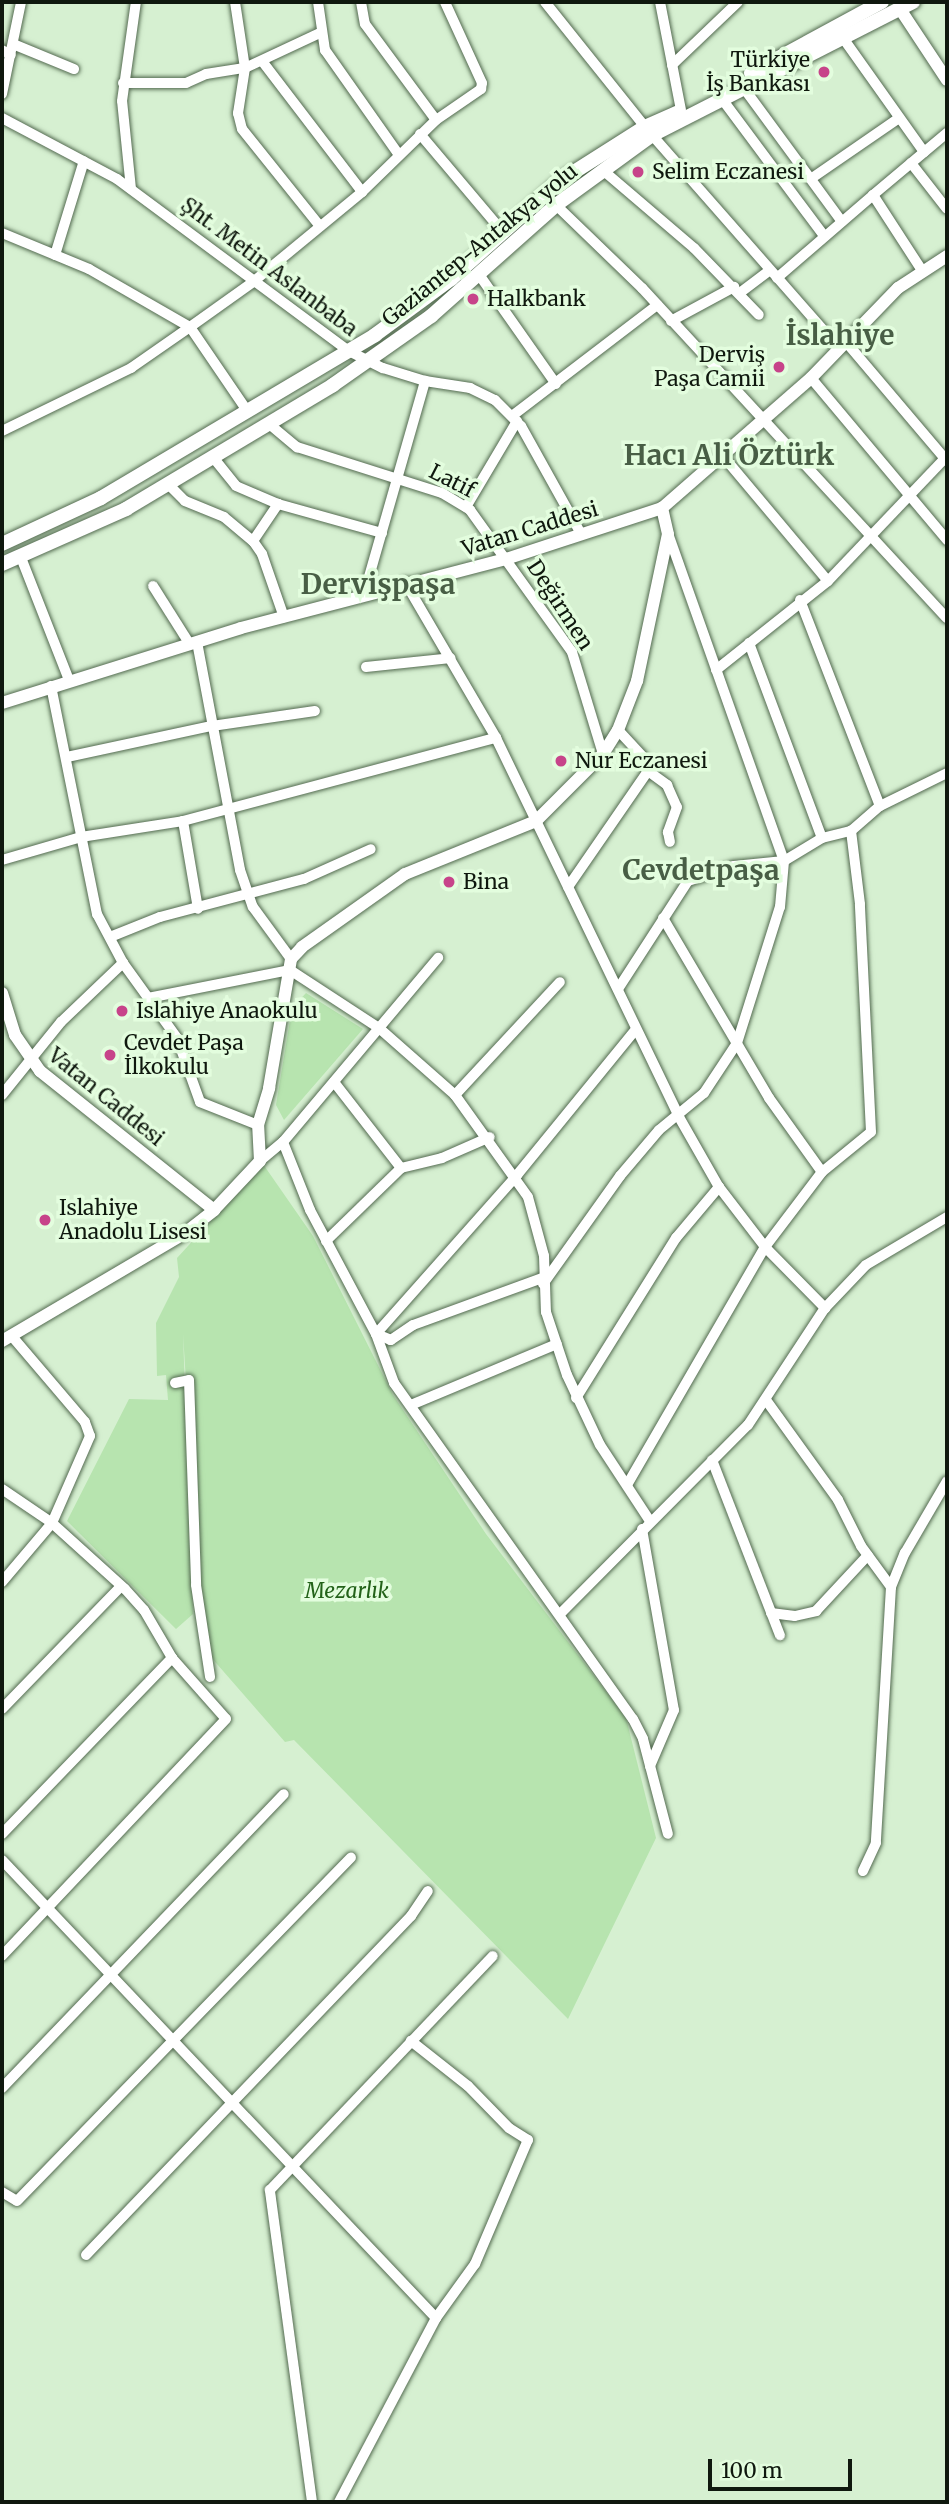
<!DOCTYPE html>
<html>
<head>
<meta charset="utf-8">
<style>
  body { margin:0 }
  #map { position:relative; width:949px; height:2504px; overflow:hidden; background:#d6f0d1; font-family:Merriweather,serif }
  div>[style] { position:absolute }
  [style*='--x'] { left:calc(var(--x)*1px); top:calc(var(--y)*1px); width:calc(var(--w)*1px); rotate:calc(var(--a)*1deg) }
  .green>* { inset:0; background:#b7e4af }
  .roads { filter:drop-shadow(0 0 2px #536a50) drop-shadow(0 0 2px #536a50) }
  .minor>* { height:10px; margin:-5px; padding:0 5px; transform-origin:5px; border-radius:5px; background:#fff }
  .tertiary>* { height:12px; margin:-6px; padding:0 6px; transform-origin:6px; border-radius:6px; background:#fff }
  .secondary>* { height:14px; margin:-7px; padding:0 7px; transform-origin:7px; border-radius:7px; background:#fff }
  .dots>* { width:19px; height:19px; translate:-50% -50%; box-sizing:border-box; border:4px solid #e3fdde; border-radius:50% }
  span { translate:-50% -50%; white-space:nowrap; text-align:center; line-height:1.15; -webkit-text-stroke:7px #e3fdde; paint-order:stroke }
  .poi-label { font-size:21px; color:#0f180e }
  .right { translate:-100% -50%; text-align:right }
  .left { translate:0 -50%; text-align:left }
  .street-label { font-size:21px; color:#0f180e }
  .park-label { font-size:21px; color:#236219; font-style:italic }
  .district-label { font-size:28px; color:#485e45; font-weight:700 }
  .frame { position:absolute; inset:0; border:4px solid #0f180e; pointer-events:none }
  .scale { position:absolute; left:708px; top:2459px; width:144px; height:32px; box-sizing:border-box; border:4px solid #0f180e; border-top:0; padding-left:9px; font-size:21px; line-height:24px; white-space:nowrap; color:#0f180e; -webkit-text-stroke:5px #e3fdde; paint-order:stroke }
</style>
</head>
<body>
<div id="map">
  <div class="green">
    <i style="clip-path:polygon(306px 993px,363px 1029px,284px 1120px,276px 1105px,292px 1008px)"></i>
    <i style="clip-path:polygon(263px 1164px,313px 1236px,393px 1395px,486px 1534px,626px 1718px,656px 1838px,568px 2019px,294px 1740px,285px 1742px,203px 1648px,183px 1334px,193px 1614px,176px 1629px,67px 1521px,129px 1399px,168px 1400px,166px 1375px,157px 1376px,156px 1323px,179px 1277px,177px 1258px)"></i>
  </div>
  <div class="roads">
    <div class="minor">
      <i style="--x:235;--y:2;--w:67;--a:81.4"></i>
      <i style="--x:245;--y:68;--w:46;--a:98.8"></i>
      <i style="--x:238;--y:113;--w:16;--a:76"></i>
      <i style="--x:242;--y:129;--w:123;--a:51.3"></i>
      <i style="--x:318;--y:2;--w:49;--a:81.7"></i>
      <i style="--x:325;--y:50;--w:128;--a:54.8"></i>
      <i style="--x:361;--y:2;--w:22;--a:80"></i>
      <i style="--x:365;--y:24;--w:119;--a:53.5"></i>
      <i style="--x:545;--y:2;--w:160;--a:51.3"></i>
      <i style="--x:660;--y:2;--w:110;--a:79"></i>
      <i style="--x:843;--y:38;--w:140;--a:54.6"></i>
      <i style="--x:13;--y:44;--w:66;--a:22.3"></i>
      <i style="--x:2;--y:50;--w:10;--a:29"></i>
      <i style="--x:262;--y:61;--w:165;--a:52.6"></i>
      <i style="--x:672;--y:65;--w:91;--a:-43.7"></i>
      <i style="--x:123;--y:83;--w:63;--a:0"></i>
      <i style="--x:186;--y:83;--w:22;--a:-24"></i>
      <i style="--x:206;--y:74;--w:39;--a:-9"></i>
      <i style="--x:245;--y:68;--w:85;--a:-25.1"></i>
      <i style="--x:743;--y:87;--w:167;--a:53.7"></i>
      <i style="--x:2;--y:94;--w:94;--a:-78.3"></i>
      <i style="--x:722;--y:99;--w:171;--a:53.3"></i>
      <i style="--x:2;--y:118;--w:130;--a:27.9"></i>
      <i style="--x:117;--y:179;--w:289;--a:36.6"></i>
      <i style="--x:349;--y:351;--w:38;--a:27"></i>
      <i style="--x:383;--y:368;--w:44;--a:17.2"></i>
      <i style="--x:425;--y:381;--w:46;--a:8.8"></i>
      <i style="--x:470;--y:388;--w:28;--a:26"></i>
      <i style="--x:495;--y:400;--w:37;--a:45"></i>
      <i style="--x:521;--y:426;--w:124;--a:60.9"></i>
      <i style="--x:420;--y:134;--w:127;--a:49.8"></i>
      <i style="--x:652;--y:135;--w:283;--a:48.7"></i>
      <i style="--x:911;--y:163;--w:58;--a:52"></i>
      <i style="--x:605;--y:172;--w:117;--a:40.5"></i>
      <i style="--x:694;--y:248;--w:93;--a:45.9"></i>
      <i style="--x:812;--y:178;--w:106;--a:-34.6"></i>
      <i style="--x:131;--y:189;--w:88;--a:-95.8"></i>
      <i style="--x:122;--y:101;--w:100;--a:-82"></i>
      <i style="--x:556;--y:205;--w:120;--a:44"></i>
      <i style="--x:642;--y:288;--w:449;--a:47.3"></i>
      <i style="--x:2;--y:233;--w:94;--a:22.5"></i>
      <i style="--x:89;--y:269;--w:116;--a:29.9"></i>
      <i style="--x:190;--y:327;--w:103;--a:55.7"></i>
      <i style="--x:55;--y:255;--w:98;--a:-72.9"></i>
      <i style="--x:923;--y:272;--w:92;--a:-123"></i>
      <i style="--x:873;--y:195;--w:97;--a:-40"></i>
      <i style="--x:480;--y:276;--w:132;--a:54.9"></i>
      <i style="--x:777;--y:278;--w:127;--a:-40.8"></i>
      <i style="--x:741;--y:292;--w:36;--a:-37"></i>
      <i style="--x:671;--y:321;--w:72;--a:-28.4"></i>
      <i style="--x:846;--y:342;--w:156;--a:49.7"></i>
      <i style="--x:811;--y:378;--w:212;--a:50"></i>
      <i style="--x:512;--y:416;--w:183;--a:-37.4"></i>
      <i style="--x:268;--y:423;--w:38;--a:40"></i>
      <i style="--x:297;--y:447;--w:152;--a:17.6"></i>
      <i style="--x:442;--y:493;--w:33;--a:31"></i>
      <i style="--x:470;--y:510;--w:175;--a:54.3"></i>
      <i style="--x:572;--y:652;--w:107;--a:73.1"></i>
      <i style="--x:2;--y:431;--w:144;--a:-26"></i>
      <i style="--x:131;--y:368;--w:72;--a:-34.8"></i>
      <i style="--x:190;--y:327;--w:77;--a:-35.5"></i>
      <i style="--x:253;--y:282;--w:141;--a:-39.5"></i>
      <i style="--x:362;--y:192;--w:103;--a:-44.2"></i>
      <i style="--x:436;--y:120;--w:55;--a:-34.6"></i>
      <i style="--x:481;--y:89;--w:6;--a:-81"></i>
      <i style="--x:482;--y:83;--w:89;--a:-114.6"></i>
      <i style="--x:212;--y:456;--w:38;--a:51"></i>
      <i style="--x:236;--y:486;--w:46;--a:23.2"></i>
      <i style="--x:278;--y:504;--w:108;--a:15.6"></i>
      <i style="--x:723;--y:456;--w:163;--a:50"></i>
      <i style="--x:167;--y:483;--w:25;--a:45"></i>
      <i style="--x:185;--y:501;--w:42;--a:22.3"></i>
      <i style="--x:224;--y:517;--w:38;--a:40"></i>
      <i style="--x:253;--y:541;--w:16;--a:55"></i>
      <i style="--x:262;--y:554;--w:67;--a:70.8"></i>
      <i style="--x:466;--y:507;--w:100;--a:-59.3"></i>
      <i style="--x:253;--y:541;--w:45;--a:-56"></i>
      <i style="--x:20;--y:555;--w:134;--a:68.6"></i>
      <i style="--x:405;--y:582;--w:181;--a:59.7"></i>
      <i style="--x:496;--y:738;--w:421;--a:64.2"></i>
      <i style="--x:679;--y:1117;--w:81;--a:60.3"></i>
      <i style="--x:719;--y:1187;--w:76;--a:52.5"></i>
      <i style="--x:765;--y:1247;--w:86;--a:45.5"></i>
      <i style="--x:153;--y:586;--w:67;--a:57.7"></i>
      <i style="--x:364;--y:594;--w:222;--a:-74"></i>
      <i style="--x:800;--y:600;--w:221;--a:68.8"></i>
      <i style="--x:197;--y:642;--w:232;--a:79.3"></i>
      <i style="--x:240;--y:870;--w:39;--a:71"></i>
      <i style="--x:253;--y:907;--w:64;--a:53.8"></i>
      <i style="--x:749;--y:643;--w:208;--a:69.5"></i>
      <i style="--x:366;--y:667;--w:85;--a:-6"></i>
      <i style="--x:716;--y:670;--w:143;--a:-38.5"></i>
      <i style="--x:828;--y:581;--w:173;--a:-46.4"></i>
      <i style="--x:51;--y:686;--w:233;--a:78.6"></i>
      <i style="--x:97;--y:914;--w:55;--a:62"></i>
      <i style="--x:123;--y:963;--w:92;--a:54.2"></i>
      <i style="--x:177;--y:1038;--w:68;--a:70.2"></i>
      <i style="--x:200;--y:1102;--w:62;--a:21.6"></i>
      <i style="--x:618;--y:730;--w:37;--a:47"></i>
      <i style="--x:643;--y:757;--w:15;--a:70"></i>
      <i style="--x:67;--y:757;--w:148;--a:-12.1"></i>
      <i style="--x:212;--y:726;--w:104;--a:-8.3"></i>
      <i style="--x:183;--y:821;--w:89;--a:80.3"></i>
      <i style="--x:2;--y:860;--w:82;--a:-16.2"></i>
      <i style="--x:81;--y:837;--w:103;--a:-8.9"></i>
      <i style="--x:183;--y:821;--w:324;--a:-14.9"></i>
      <i style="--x:568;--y:887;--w:141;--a:-55.4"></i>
      <i style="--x:648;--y:771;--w:24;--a:36"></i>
      <i style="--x:667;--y:785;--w:24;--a:66"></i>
      <i style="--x:677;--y:807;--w:27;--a:110"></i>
      <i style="--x:668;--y:832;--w:10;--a:79"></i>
      <i style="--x:663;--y:918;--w:209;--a:59.5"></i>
      <i style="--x:769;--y:1098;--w:91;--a:54.4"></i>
      <i style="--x:110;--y:937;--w:54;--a:-21.8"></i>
      <i style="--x:160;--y:917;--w:149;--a:-14.8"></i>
      <i style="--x:304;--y:879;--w:73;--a:-24.1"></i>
      <i style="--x:618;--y:989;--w:129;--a:-57.1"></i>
      <i style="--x:688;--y:881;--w:48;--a:-18.1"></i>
      <i style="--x:734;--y:866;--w:50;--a:-5.7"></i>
      <i style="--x:784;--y:861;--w:44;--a:-31.2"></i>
      <i style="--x:822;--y:838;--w:30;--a:-14"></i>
      <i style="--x:851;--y:831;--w:38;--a:-41"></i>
      <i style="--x:880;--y:806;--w:75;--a:-26.2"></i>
      <i style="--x:148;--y:998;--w:145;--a:-11.2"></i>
      <i style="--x:290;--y:970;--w:106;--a:33.1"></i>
      <i style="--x:379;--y:1028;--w:101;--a:41.4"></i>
      <i style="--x:455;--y:1095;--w:125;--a:54.4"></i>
      <i style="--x:528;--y:1197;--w:61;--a:74.8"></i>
      <i style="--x:544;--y:1256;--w:56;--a:88"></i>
      <i style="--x:546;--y:1312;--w:66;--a:71.6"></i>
      <i style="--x:567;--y:1375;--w:77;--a:64.8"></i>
      <i style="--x:600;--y:1445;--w:91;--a:56.7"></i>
      <i style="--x:334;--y:1082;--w:109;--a:52.1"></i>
      <i style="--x:2;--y:1095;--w:94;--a:-51.1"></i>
      <i style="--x:61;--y:1022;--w:86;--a:-43.6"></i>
      <i style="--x:455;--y:1095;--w:154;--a:-47.1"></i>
      <i style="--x:283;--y:1142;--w:73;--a:68.3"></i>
      <i style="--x:310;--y:1210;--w:140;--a:62"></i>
      <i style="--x:376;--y:1334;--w:52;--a:69.8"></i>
      <i style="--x:394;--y:1383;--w:412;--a:54.6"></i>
      <i style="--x:633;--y:1719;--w:22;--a:63"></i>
      <i style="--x:643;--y:1739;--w:98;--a:75.3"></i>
      <i style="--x:260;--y:1161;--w:30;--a:-40"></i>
      <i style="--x:283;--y:1142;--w:241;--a:-49.9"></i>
      <i style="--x:326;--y:1241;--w:105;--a:-44.2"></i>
      <i style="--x:401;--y:1168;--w:42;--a:-13.7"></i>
      <i style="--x:442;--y:1158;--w:52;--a:-23.6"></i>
      <i style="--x:545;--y:1277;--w:140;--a:160"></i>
      <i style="--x:413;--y:1325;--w:27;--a:146"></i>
      <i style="--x:391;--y:1340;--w:16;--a:-158"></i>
      <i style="--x:376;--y:1334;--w:213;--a:-48.4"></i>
      <i style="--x:517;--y:1175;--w:188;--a:-50.8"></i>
      <i style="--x:543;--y:1284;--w:133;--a:-54.5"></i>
      <i style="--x:620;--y:1176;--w:60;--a:-49.7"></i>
      <i style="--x:659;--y:1130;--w:58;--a:-39.4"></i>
      <i style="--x:704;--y:1093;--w:60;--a:-56.6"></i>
      <i style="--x:737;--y:1043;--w:143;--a:-72.5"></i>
      <i style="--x:780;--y:907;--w:46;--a:-85"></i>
      <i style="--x:784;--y:861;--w:347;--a:-109.5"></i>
      <i style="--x:175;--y:1383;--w:14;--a:-12"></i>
      <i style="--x:189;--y:1380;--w:205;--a:88"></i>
      <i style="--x:196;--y:1585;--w:93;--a:81.3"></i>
      <i style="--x:576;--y:1398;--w:189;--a:-58"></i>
      <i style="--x:676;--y:1238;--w:67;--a:-49.9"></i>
      <i style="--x:766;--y:1400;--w:123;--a:54.2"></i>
      <i style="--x:838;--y:1500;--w:51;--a:63.4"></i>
      <i style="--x:861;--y:1546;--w:51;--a:53.8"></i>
      <i style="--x:891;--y:1587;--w:256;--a:93.4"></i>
      <i style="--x:876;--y:1843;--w:31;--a:115"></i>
      <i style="--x:411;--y:1405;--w:158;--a:-22.7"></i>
      <i style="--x:712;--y:1460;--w:188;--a:68.8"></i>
      <i style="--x:627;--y:1485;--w:275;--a:-59.9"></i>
      <i style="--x:765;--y:1247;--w:94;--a:-52.8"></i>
      <i style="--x:822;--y:1172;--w:63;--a:-39.2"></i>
      <i style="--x:871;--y:1132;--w:228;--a:-92.8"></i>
      <i style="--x:860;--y:904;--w:74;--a:-97"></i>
      <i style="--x:2;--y:1489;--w:60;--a:34.2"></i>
      <i style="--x:52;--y:1523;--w:98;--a:42.1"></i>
      <i style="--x:125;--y:1589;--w:28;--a:48"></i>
      <i style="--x:144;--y:1610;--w:56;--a:59.7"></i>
      <i style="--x:172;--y:1658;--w:81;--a:48.5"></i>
      <i style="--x:226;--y:1719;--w:326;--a:133.4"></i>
      <i style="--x:642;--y:1529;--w:184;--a:80"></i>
      <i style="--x:674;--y:1710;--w:61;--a:113.2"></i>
      <i style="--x:2;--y:1582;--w:77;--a:-49.7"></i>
      <i style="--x:52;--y:1523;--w:95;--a:-66.4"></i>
      <i style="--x:90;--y:1436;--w:15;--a:-110"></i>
      <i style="--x:85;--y:1422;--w:114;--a:-130.4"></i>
      <i style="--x:891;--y:1587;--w:37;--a:-68"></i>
      <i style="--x:905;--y:1553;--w:83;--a:-59.7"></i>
      <i style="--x:561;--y:1613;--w:265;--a:-45.2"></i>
      <i style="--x:748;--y:1425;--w:140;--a:-56.7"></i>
      <i style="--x:825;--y:1308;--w:59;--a:-46.4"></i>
      <i style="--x:866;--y:1265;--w:94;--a:-30.7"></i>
      <i style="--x:771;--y:1613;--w:24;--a:7"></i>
      <i style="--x:795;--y:1616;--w:22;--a:-13"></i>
      <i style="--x:816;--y:1611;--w:76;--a:-47.1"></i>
      <i style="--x:2;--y:1709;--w:171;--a:-45.9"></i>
      <i style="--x:2;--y:1834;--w:245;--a:-46"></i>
      <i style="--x:2;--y:1860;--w:631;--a:46.54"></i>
      <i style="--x:2;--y:2088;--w:407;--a:-46.2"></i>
      <i style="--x:2;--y:2192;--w:17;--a:31"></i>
      <i style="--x:17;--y:2201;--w:479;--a:-45.8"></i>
      <i style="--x:86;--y:2255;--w:470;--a:-46.2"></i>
      <i style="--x:411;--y:1916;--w:30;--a:-56"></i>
      <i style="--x:312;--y:2502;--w:315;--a:-97.7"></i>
      <i style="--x:270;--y:2190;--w:323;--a:-46.4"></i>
      <i style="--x:339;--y:2502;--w:208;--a:-62.2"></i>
      <i style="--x:436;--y:2318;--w:67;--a:-54.2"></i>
      <i style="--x:475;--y:2264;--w:135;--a:-66.9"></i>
      <i style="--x:528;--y:2140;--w:22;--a:-148"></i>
      <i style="--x:509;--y:2128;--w:59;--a:-134.3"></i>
      <i style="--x:468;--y:2086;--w:73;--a:-141.7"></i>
    </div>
    <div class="tertiary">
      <i style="--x:900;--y:9;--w:85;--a:56.5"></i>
      <i style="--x:2;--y:703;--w:250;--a:-17.4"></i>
      <i style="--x:241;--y:628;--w:274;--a:-14.6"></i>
      <i style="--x:506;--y:559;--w:164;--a:-18.1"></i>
      <i style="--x:662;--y:508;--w:198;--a:-41.1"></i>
      <i style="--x:811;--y:378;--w:125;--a:-46"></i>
      <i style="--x:898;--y:288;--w:59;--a:-33.1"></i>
      <i style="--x:2;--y:993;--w:44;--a:72.8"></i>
      <i style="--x:15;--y:1035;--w:44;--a:55.2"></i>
      <i style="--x:40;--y:1071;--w:223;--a:38.6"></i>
      <i style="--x:2;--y:1341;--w:212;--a:-30.5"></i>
      <i style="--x:185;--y:1233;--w:37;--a:-38"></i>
      <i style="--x:214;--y:1210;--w:67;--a:-46.8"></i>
      <i style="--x:260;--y:1161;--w:36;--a:-93"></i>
      <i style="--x:258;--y:1125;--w:39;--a:-73"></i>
      <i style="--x:269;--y:1088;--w:131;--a:-80.3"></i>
      <i style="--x:291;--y:959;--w:16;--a:-47"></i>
      <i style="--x:302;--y:947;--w:126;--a:-35.3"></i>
      <i style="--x:405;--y:874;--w:141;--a:-22"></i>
      <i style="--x:536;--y:821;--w:95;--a:-45"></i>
      <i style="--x:603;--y:754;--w:28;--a:-58"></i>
      <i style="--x:618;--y:730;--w:53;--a:-68.8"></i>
      <i style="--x:637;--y:681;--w:150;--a:-78.1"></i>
      <i style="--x:668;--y:534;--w:27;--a:-103"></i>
    </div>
    <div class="secondary">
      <i style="--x:751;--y:73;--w:149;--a:-28.5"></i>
      <i style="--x:2;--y:544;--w:109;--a:-24.9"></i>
      <i style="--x:101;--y:498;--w:319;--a:-30.7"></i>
      <i style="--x:375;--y:335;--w:94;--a:-36.4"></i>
      <i style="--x:451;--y:279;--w:150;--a:-41.8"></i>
      <i style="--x:563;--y:179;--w:97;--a:-32.4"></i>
      <i style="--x:645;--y:127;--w:36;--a:-24"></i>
      <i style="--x:2;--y:564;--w:136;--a:-23.9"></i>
      <i style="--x:126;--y:509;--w:241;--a:-30.9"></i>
      <i style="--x:333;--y:385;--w:120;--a:-35.1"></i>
      <i style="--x:431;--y:316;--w:167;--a:-41.6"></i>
      <i style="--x:556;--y:205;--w:119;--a:-36.1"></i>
      <i style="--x:652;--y:135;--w:293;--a:-27"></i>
    </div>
  </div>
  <div class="dots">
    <i style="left:824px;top:72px;background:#c7448a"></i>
    <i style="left:638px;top:172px;background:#c7448a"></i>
    <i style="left:473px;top:299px;background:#c7448a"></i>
    <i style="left:779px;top:367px;background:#c7448a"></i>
    <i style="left:561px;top:761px;background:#c7448a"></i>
    <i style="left:449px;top:882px;background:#c7448a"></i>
    <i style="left:122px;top:1011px;background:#c7448a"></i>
    <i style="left:110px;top:1055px;background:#c7448a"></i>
    <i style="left:45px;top:1220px;background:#c7448a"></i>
  </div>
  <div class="poi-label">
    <span class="right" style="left:810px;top:72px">Türkiye<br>İş Bankası</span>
    <span class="left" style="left:652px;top:172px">Selim Eczanesi</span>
    <span class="left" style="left:487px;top:299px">Halkbank</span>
    <span class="right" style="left:765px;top:367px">Derviş<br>Paşa Camii</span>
    <span class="left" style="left:575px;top:761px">Nur Eczanesi</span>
    <span class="left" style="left:463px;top:882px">Bina</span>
    <span class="left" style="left:136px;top:1011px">Islahiye Anaokulu</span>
    <span class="left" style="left:124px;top:1055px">Cevdet Paşa<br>İlkokulu</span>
    <span class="left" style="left:59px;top:1220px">Islahiye<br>Anadolu Lisesi</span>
  </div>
  <div class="street-label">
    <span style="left:480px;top:245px;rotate:-39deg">Gaziantep-Antakya yolu</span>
    <span style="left:269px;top:267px;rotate:37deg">Şht. Metin Aslanbaba</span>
    <span style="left:452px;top:481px;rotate:27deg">Latif</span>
    <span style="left:530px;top:529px;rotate:-17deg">Vatan Caddesi</span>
    <span style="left:560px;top:605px;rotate:57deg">Değirmen</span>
    <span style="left:106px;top:1097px;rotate:39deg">Vatan Caddesi</span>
  </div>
  <div class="park-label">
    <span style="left:347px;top:1591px">Mezarlık</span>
  </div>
  <div class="district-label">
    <span style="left:840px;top:335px">İslahiye</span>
    <span style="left:729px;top:455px">Hacı Ali Öztürk</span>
    <span style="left:378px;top:584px">Dervişpaşa</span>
    <span style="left:701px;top:870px">Cevdetpaşa</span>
  </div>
  <div class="frame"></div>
  <div class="scale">100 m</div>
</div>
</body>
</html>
